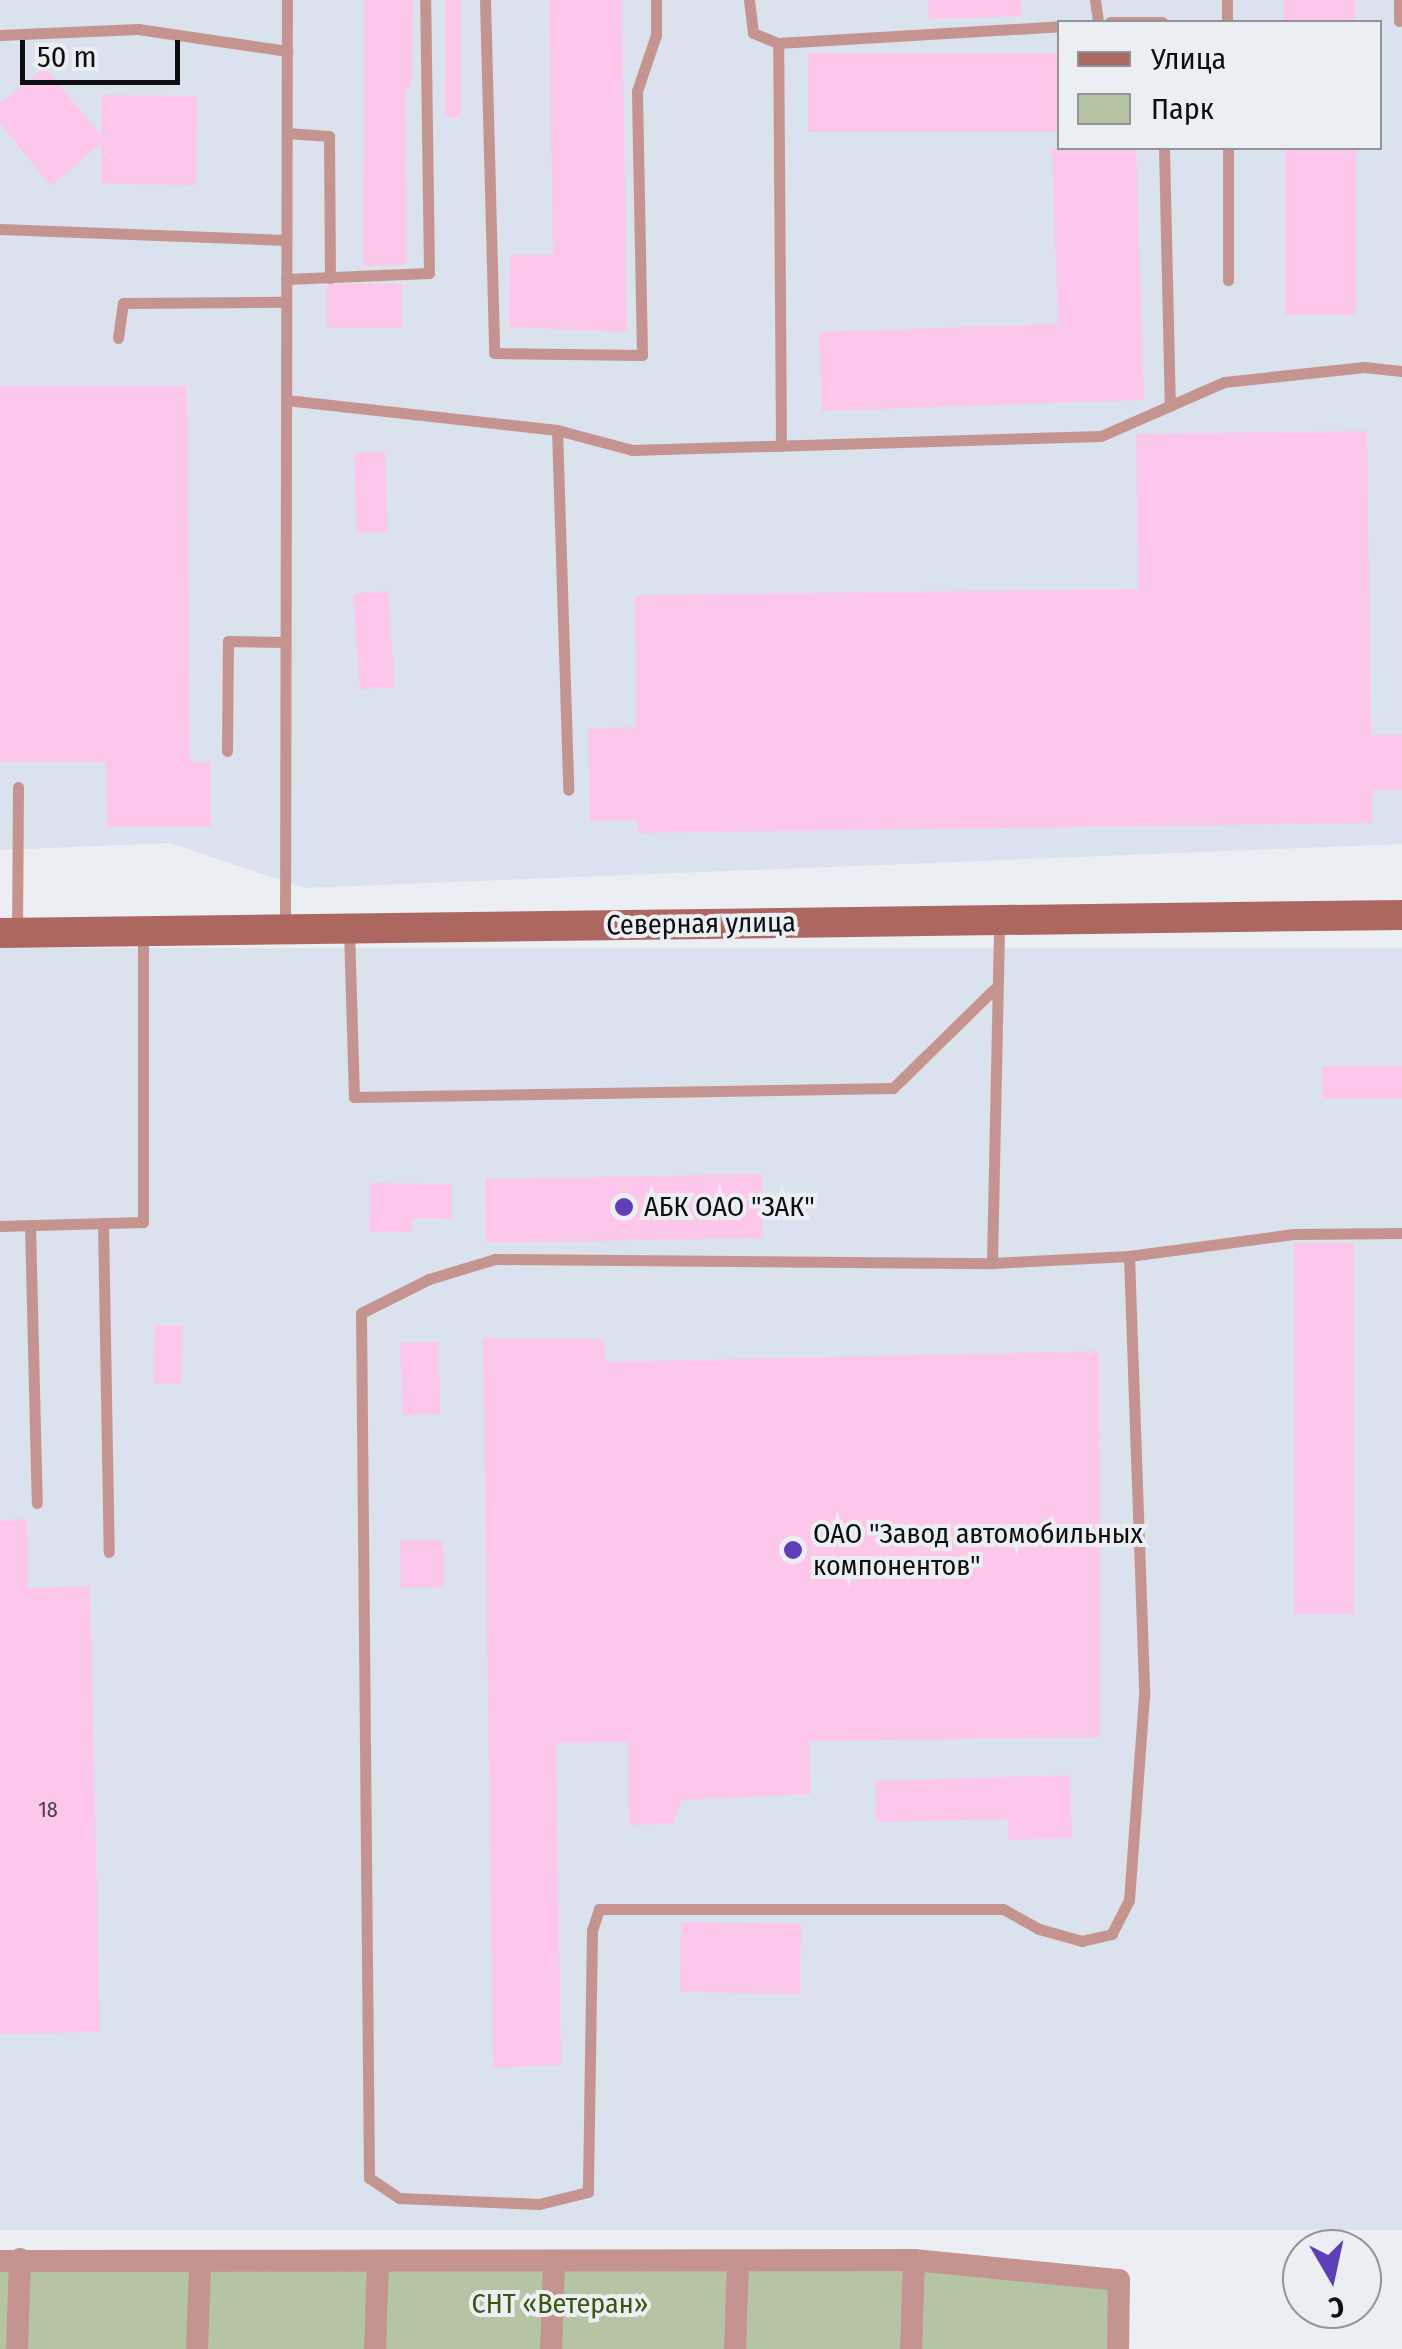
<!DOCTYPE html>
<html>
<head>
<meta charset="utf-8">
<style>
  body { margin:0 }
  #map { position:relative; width:1402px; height:2349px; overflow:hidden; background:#ebeff3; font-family:"Fira Sans Condensed",sans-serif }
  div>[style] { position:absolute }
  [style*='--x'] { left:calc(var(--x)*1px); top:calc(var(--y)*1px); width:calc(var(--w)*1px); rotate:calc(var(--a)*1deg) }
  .built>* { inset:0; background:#d9e2ed; transform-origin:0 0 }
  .green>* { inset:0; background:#b5c5a4 }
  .building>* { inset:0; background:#fcc7e8; transform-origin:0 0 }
  .service>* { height:11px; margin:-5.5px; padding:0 5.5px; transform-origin:5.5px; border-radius:5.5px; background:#c5948f }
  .minor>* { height:22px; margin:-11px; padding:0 11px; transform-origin:11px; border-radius:11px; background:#c5948f }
  .secondary>* { height:30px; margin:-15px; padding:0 15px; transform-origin:15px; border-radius:15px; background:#ad6761 }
  .dots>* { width:28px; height:28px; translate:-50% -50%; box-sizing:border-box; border:5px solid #ebeff3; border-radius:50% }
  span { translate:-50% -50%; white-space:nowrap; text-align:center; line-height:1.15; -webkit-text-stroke:8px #ebeff3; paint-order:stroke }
  .number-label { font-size:22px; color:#493c45 }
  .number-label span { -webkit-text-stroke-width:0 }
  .street-label { font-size:28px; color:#0d0e0f }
  .poi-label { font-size:28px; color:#0d0e0f }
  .left { translate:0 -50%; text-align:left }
  .park-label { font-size:28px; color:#3a570c }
  .legend { position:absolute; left:1057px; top:20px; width:325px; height:130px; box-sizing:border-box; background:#ebeff3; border:2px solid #929598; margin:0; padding:12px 18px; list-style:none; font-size:30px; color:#0d0e0f }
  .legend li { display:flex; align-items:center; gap:20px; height:50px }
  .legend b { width:50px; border:2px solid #929598 }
  .north { position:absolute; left:1282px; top:2229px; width:100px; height:100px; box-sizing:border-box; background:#ebeff3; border:2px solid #929598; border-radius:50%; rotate:171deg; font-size:28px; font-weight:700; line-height:40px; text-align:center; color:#0d0e0f }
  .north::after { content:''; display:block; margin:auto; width:35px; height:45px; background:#5e3fb7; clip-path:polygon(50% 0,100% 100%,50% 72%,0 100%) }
  .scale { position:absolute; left:20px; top:40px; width:160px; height:45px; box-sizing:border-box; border:5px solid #0d0e0f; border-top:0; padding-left:12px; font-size:30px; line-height:35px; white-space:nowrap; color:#0d0e0f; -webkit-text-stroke:8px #ebeff3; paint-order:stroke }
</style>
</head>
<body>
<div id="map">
  <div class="built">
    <i style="clip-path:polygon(evenodd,0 0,1402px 0,1402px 844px,304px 888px,170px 843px,0 850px,0 0,1060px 22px,1380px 22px,1380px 148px,1060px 148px,1060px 22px)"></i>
    <i style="left:1402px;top:948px;width:1282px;height:1402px;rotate:90deg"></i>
  </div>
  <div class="green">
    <i style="clip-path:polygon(914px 2260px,1119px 2280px,1118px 2349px,0 2349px,0 2261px)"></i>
  </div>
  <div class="building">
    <i style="clip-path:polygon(364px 0,413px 0,411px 89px,405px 89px,407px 262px,401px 265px,363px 266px)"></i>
    <i style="left:445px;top:0;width:16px;height:117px"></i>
    <i style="clip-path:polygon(549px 0,622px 0,627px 332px,509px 327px,510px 255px,553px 255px)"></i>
    <i style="clip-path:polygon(928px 0,1021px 0,1022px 16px,929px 19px)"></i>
    <i style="left:1284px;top:0;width:71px;height:22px"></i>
    <i style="left:1060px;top:53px;width:79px;height:252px;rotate:90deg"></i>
    <i style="clip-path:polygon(45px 67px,101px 136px,102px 95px,197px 96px,196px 185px,101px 184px,101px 144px,50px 186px,0 123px,0 103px)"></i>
    <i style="clip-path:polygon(1052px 148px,1136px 148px,1144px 400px,822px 411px,819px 332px,1058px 324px)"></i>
    <i style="left:1285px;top:148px;width:71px;height:167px"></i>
    <i style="left:402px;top:284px;width:44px;height:75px;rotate:90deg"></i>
    <i style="clip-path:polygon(0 386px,187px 386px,190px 761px,211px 761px,211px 827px,107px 827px,106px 762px,0 762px)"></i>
    <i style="clip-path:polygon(1367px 431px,1371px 735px,1402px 735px,1402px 790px,1372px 790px,1372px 823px,638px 833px,637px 820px,590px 821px,588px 728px,636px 727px,635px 595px,1138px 589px,1136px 434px)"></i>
    <i style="left:385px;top:452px;width:80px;height:31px;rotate:88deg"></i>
    <i style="left:388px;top:591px;width:96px;height:35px;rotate:86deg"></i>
    <i style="left:1402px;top:1066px;width:33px;height:80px;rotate:90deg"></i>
    <i style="left:762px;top:1174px;width:64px;height:277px;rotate:89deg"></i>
    <i style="clip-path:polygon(370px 1183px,452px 1184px,452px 1219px,412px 1218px,412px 1232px,369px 1232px)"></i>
    <i style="left:1294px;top:1243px;width:60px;height:371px"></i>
    <i style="left:155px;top:1325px;width:28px;height:58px;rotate:2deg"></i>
    <i style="clip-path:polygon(483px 1338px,604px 1339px,605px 1362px,1099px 1351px,1100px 1737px,809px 1741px,811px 1794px,682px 1800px,673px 1824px,629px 1825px,628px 1742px,556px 1743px,561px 2065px,493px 2068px)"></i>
    <i style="left:438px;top:1342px;width:72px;height:38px;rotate:88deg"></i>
    <i style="clip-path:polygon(27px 1519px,28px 1588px,90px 1586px,100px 2032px,0 2034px,0 1520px)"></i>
    <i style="left:443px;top:1540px;width:47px;height:43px;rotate:89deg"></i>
    <i style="clip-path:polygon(1070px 1775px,1072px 1838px,1008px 1840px,1008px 1819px,876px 1822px,875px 1781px)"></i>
    <i style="left:801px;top:1924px;width:70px;height:120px;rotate:91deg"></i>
  </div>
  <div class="service">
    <i style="--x:485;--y:0;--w:353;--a:88.5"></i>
    <i style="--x:494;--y:353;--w:148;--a:0.8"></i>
    <i style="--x:642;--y:355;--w:264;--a:-91.1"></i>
    <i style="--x:637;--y:91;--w:59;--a:-71.3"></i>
    <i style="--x:656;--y:35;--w:35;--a:-90"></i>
    <i style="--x:749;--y:0;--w:33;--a:83"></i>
    <i style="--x:753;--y:33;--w:27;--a:22"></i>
    <i style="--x:1095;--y:0;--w:22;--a:82"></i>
    <i style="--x:1227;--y:0;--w:22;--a:90"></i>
    <i style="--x:1399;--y:0;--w:21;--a:90"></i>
    <i style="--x:1110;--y:22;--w:52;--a:0"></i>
    <i style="--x:0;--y:35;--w:138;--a:-2.5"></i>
    <i style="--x:138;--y:29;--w:151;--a:8.4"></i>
    <i style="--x:287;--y:133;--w:42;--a:4.1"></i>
    <i style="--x:329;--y:136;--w:142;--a:89.6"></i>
    <i style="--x:1164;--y:148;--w:258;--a:88.7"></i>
    <i style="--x:1228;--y:148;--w:132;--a:90"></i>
    <i style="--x:0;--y:229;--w:286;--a:2.2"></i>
    <i style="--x:286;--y:279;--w:143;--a:-2.4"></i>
    <i style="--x:429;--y:273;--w:273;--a:-90.8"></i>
    <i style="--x:118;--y:338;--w:35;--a:-82"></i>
    <i style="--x:123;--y:303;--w:163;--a:-0.4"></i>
    <i style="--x:286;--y:400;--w:273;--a:6.3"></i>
    <i style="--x:557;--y:430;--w:360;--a:88.2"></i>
    <i style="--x:557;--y:430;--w:78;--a:14.9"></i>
    <i style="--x:632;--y:450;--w:469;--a:-1.7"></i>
    <i style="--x:1101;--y:436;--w:134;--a:-23.7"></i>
    <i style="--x:1224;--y:382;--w:141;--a:-6.1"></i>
    <i style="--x:1364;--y:367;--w:38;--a:6"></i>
    <i style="--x:781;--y:446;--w:403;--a:-90.4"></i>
    <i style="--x:778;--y:43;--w:283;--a:-3.4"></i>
    <i style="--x:227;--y:751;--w:110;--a:-89.5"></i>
    <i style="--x:228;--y:641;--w:57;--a:1"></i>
    <i style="--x:285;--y:926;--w:926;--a:-89.88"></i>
    <i style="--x:349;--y:929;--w:168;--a:88.3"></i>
    <i style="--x:354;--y:1097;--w:539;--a:-0.96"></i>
    <i style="--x:893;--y:1088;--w:141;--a:-44.4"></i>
    <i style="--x:17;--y:933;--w:146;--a:-89.6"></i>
    <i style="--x:103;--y:1223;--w:329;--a:89"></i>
    <i style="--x:30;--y:1225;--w:278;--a:88.6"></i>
    <i style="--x:0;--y:1226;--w:143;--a:-1.6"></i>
    <i style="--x:143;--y:1222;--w:291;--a:-90"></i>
    <i style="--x:1129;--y:1256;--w:440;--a:88"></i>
    <i style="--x:1144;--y:1696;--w:205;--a:94.2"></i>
    <i style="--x:1129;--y:1900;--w:38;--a:117"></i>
    <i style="--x:1112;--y:1934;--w:31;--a:167"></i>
    <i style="--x:1082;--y:1941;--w:45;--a:-164.4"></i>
    <i style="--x:1039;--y:1929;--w:41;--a:-150.9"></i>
    <i style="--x:1003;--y:1909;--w:404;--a:180"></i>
    <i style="--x:599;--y:1909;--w:22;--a:108"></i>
    <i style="--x:592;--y:1930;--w:262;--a:90.9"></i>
    <i style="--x:588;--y:2192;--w:50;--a:166.2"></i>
    <i style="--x:539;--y:2204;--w:140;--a:-177.5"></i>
    <i style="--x:399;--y:2198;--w:36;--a:-146"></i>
    <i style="--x:369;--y:2178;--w:865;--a:-90.53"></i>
    <i style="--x:361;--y:1313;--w:76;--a:-26.6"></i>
    <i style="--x:429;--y:1279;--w:69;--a:-16.9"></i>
    <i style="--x:495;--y:1259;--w:497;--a:0.5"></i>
    <i style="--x:992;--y:1263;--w:137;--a:-2.9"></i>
    <i style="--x:1129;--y:1256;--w:166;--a:-7.6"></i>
    <i style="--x:1294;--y:1234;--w:108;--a:-0.5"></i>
    <i style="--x:992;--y:1263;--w:341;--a:-88.8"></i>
  </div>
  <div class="minor">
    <i style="--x:0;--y:2261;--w:914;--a:-0.06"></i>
    <i style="--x:914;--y:2260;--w:206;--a:5.6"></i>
    <i style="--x:1119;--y:2280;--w:69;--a:90.8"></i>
    <i style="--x:17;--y:2349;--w:90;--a:-88.1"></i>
    <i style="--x:197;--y:2349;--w:88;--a:-88"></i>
    <i style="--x:375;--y:2349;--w:86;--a:-88"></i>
    <i style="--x:551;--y:2349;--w:87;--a:-88"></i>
    <i style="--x:735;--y:2349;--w:88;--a:-88"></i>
    <i style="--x:911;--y:2349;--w:89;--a:-88.1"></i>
  </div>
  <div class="secondary">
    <i style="--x:0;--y:933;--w:1402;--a:-0.74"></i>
  </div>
  <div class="dots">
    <i style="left:624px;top:1207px;background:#5e3fb7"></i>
    <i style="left:793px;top:1550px;background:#5e3fb7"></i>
  </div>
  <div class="number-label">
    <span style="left:48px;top:1810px">18</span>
  </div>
  <div class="street-label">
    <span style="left:701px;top:924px;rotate:-1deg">Северная улица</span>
  </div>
  <div class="poi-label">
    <span class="left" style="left:644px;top:1207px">АБК ОАО "ЗАК"</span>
    <span class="left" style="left:813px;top:1550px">ОАО "Завод автомобильных<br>компонентов"</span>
  </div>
  <div class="park-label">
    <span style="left:560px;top:2304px">СНТ «Ветеран»</span>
  </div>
  <ul class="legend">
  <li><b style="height:12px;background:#ad6761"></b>Улица</li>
  <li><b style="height:28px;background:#b5c5a4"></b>Парк</li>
  </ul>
  <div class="north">С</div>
  <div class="scale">50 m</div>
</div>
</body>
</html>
